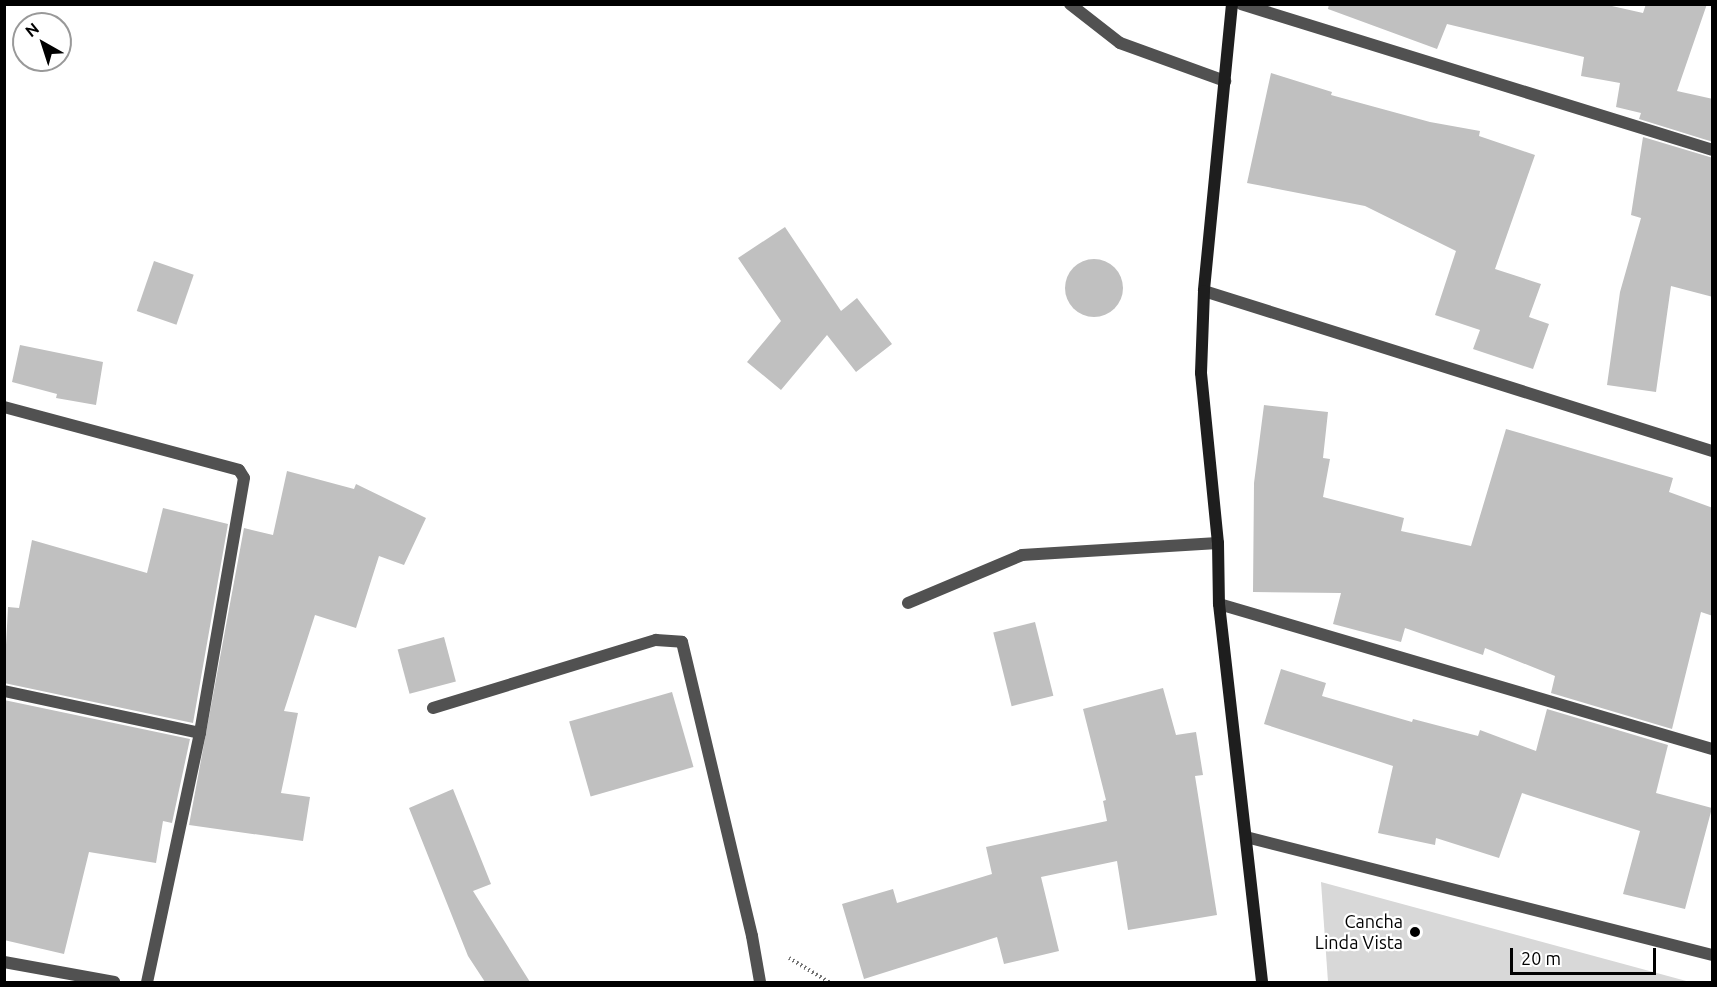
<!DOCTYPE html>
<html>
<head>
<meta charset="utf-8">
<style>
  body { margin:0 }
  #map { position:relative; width:1717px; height:987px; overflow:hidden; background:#fff; font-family:Ubuntu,sans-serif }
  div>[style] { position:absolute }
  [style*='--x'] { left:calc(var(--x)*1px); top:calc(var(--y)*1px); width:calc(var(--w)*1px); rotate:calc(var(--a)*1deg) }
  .green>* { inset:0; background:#d8d8d8 }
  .building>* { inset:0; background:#c0c0c0; transform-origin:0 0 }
  .round { border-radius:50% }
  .path>* { height:4px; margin-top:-2px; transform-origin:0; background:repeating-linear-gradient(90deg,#737373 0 1.5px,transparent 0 4.5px) }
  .street>* { height:12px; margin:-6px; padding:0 6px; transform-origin:6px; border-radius:6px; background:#515151 }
  .secondary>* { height:12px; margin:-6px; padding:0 6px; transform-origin:6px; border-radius:6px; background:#1e1e1e }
  .dots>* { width:16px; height:16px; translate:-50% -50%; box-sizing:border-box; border:3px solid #fff; border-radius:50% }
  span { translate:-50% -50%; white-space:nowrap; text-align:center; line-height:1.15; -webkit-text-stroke:4.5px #fff; paint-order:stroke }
  .poi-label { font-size:18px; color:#000 }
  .right { translate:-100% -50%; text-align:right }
  .frame { position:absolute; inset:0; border:6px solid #000; pointer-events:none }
  .north { position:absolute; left:12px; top:12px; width:60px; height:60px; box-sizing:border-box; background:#fff; border:2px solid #999; border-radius:50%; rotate:321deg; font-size:16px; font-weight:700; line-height:24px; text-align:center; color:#000 }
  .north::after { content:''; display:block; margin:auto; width:21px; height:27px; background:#000; clip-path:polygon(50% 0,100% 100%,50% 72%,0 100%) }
  .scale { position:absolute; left:1510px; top:948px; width:146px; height:27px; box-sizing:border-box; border:3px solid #000; border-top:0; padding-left:8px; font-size:18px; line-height:21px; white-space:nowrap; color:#000; -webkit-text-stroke:4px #fff; paint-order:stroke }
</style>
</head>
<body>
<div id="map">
  <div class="green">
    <i style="clip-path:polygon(1321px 882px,1690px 982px,1328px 982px)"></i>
  </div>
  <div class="building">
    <i style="clip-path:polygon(1329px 4px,1603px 4px,1643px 13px,1646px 4px,1707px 4px,1677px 91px,1713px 99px,1713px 142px,1639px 119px,1641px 113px,1616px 107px,1620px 83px,1581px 76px,1584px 57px,1447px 24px,1437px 49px,1328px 9px)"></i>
    <i style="clip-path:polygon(1271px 73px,1332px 92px,1331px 95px,1430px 122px,1480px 131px,1479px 136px,1535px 155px,1495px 269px,1541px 284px,1529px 317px,1549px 324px,1533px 369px,1473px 349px,1480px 330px,1435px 315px,1456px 251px,1365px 206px,1247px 183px)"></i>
    <i style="clip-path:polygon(1643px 137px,1713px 158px,1713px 297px,1671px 286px,1656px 392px,1607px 385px,1620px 292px,1641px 218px,1631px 215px)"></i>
    <i style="clip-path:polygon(785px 227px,841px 311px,857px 298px,892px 344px,856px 372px,827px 335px,781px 390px,747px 362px,781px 321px,738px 258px)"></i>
    <i class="round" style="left:1065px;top:259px;width:58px;height:58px"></i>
    <i style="left:154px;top:261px;width:42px;height:53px;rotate:19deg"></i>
    <i style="clip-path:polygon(20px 345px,103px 362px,96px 405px,56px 398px,57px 394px,12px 382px)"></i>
    <i style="clip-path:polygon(1264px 405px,1328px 412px,1323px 458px,1330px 459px,1323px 497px,1404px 518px,1401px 531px,1471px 546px,1506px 429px,1673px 478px,1669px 492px,1713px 508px,1713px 616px,1701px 612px,1672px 729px,1551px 693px,1555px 676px,1485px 648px,1483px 655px,1405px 628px,1401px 642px,1333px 624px,1341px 593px,1253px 592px,1254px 483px)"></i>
    <i style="clip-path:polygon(287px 471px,354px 489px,356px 484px,426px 518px,404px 565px,379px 556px,356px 628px,315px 615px,284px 711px,298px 713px,281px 793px,310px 797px,303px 841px,189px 825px,244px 528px,273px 535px)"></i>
    <i style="clip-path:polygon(163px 508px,228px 524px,193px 723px,4px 683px,8px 607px,19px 608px,32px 540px,147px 573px)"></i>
    <i style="left:1035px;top:622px;width:76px;height:43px;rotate:76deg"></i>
    <i style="left:444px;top:637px;width:46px;height:48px;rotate:75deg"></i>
    <i style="clip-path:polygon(1281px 669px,1326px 683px,1322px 696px,1412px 722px,1413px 719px,1478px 736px,1480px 730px,1536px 751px,1547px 709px,1668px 745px,1656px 793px,1712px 808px,1685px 909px,1623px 894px,1640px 831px,1522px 793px,1499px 858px,1436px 838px,1435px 845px,1378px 833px,1393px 766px,1264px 724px)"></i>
    <i style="clip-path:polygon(1163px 688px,1176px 735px,1196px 732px,1203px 775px,1195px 776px,1217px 915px,1128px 930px,1117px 861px,1041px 877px,1059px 951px,1004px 964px,997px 937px,864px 979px,842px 904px,893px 889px,897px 903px,992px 874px,986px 847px,1107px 821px,1103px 801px,1106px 800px,1083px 709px)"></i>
    <i style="left:672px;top:692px;width:78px;height:107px;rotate:74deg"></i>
    <i style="clip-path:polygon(4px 700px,190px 739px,172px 823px,163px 821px,156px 863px,89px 852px,64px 954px,4px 940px)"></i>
    <i style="clip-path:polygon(453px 789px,491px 884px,473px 891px,530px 982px,485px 982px,468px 956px,409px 808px)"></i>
  </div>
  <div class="path">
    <i style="--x:789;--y:958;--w:47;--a:31"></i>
  </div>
  <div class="street">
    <i style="--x:1070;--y:4;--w:63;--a:38"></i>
    <i style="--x:1120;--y:43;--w:112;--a:19.9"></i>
    <i style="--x:1241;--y:4;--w:493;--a:17.2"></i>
    <i style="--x:1204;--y:291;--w:533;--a:17.48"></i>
    <i style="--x:4;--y:407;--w:243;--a:15"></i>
    <i style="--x:239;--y:470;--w:9;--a:58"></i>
    <i style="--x:244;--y:478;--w:259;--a:99.8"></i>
    <i style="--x:200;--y:733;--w:255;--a:102"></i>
    <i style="--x:908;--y:603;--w:124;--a:-22.8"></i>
    <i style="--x:1022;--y:555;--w:196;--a:-3.5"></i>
    <i style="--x:1219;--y:604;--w:514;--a:16.39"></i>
    <i style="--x:4;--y:691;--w:200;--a:12.1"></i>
    <i style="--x:433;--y:708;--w:233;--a:-17"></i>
    <i style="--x:656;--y:640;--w:26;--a:4"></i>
    <i style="--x:682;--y:642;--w:302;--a:76.6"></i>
    <i style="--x:752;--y:936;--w:47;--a:80.1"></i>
    <i style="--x:1246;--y:837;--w:481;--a:14.2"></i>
    <i style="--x:4;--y:962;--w:112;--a:10.3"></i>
  </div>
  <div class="secondary">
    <i style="--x:1232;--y:4;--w:288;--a:95.6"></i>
    <i style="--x:1204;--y:291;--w:82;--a:92.1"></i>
    <i style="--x:1201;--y:373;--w:171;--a:84.3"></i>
    <i style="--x:1218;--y:543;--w:61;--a:89.1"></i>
    <i style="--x:1219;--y:604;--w:380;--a:83.5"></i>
  </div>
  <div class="dots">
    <i style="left:1415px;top:932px;background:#000"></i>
  </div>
  <div class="poi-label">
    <span class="right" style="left:1403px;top:932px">Cancha<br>Linda Vista</span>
  </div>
  <div class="frame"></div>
  <div class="north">N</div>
  <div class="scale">20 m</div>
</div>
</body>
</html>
